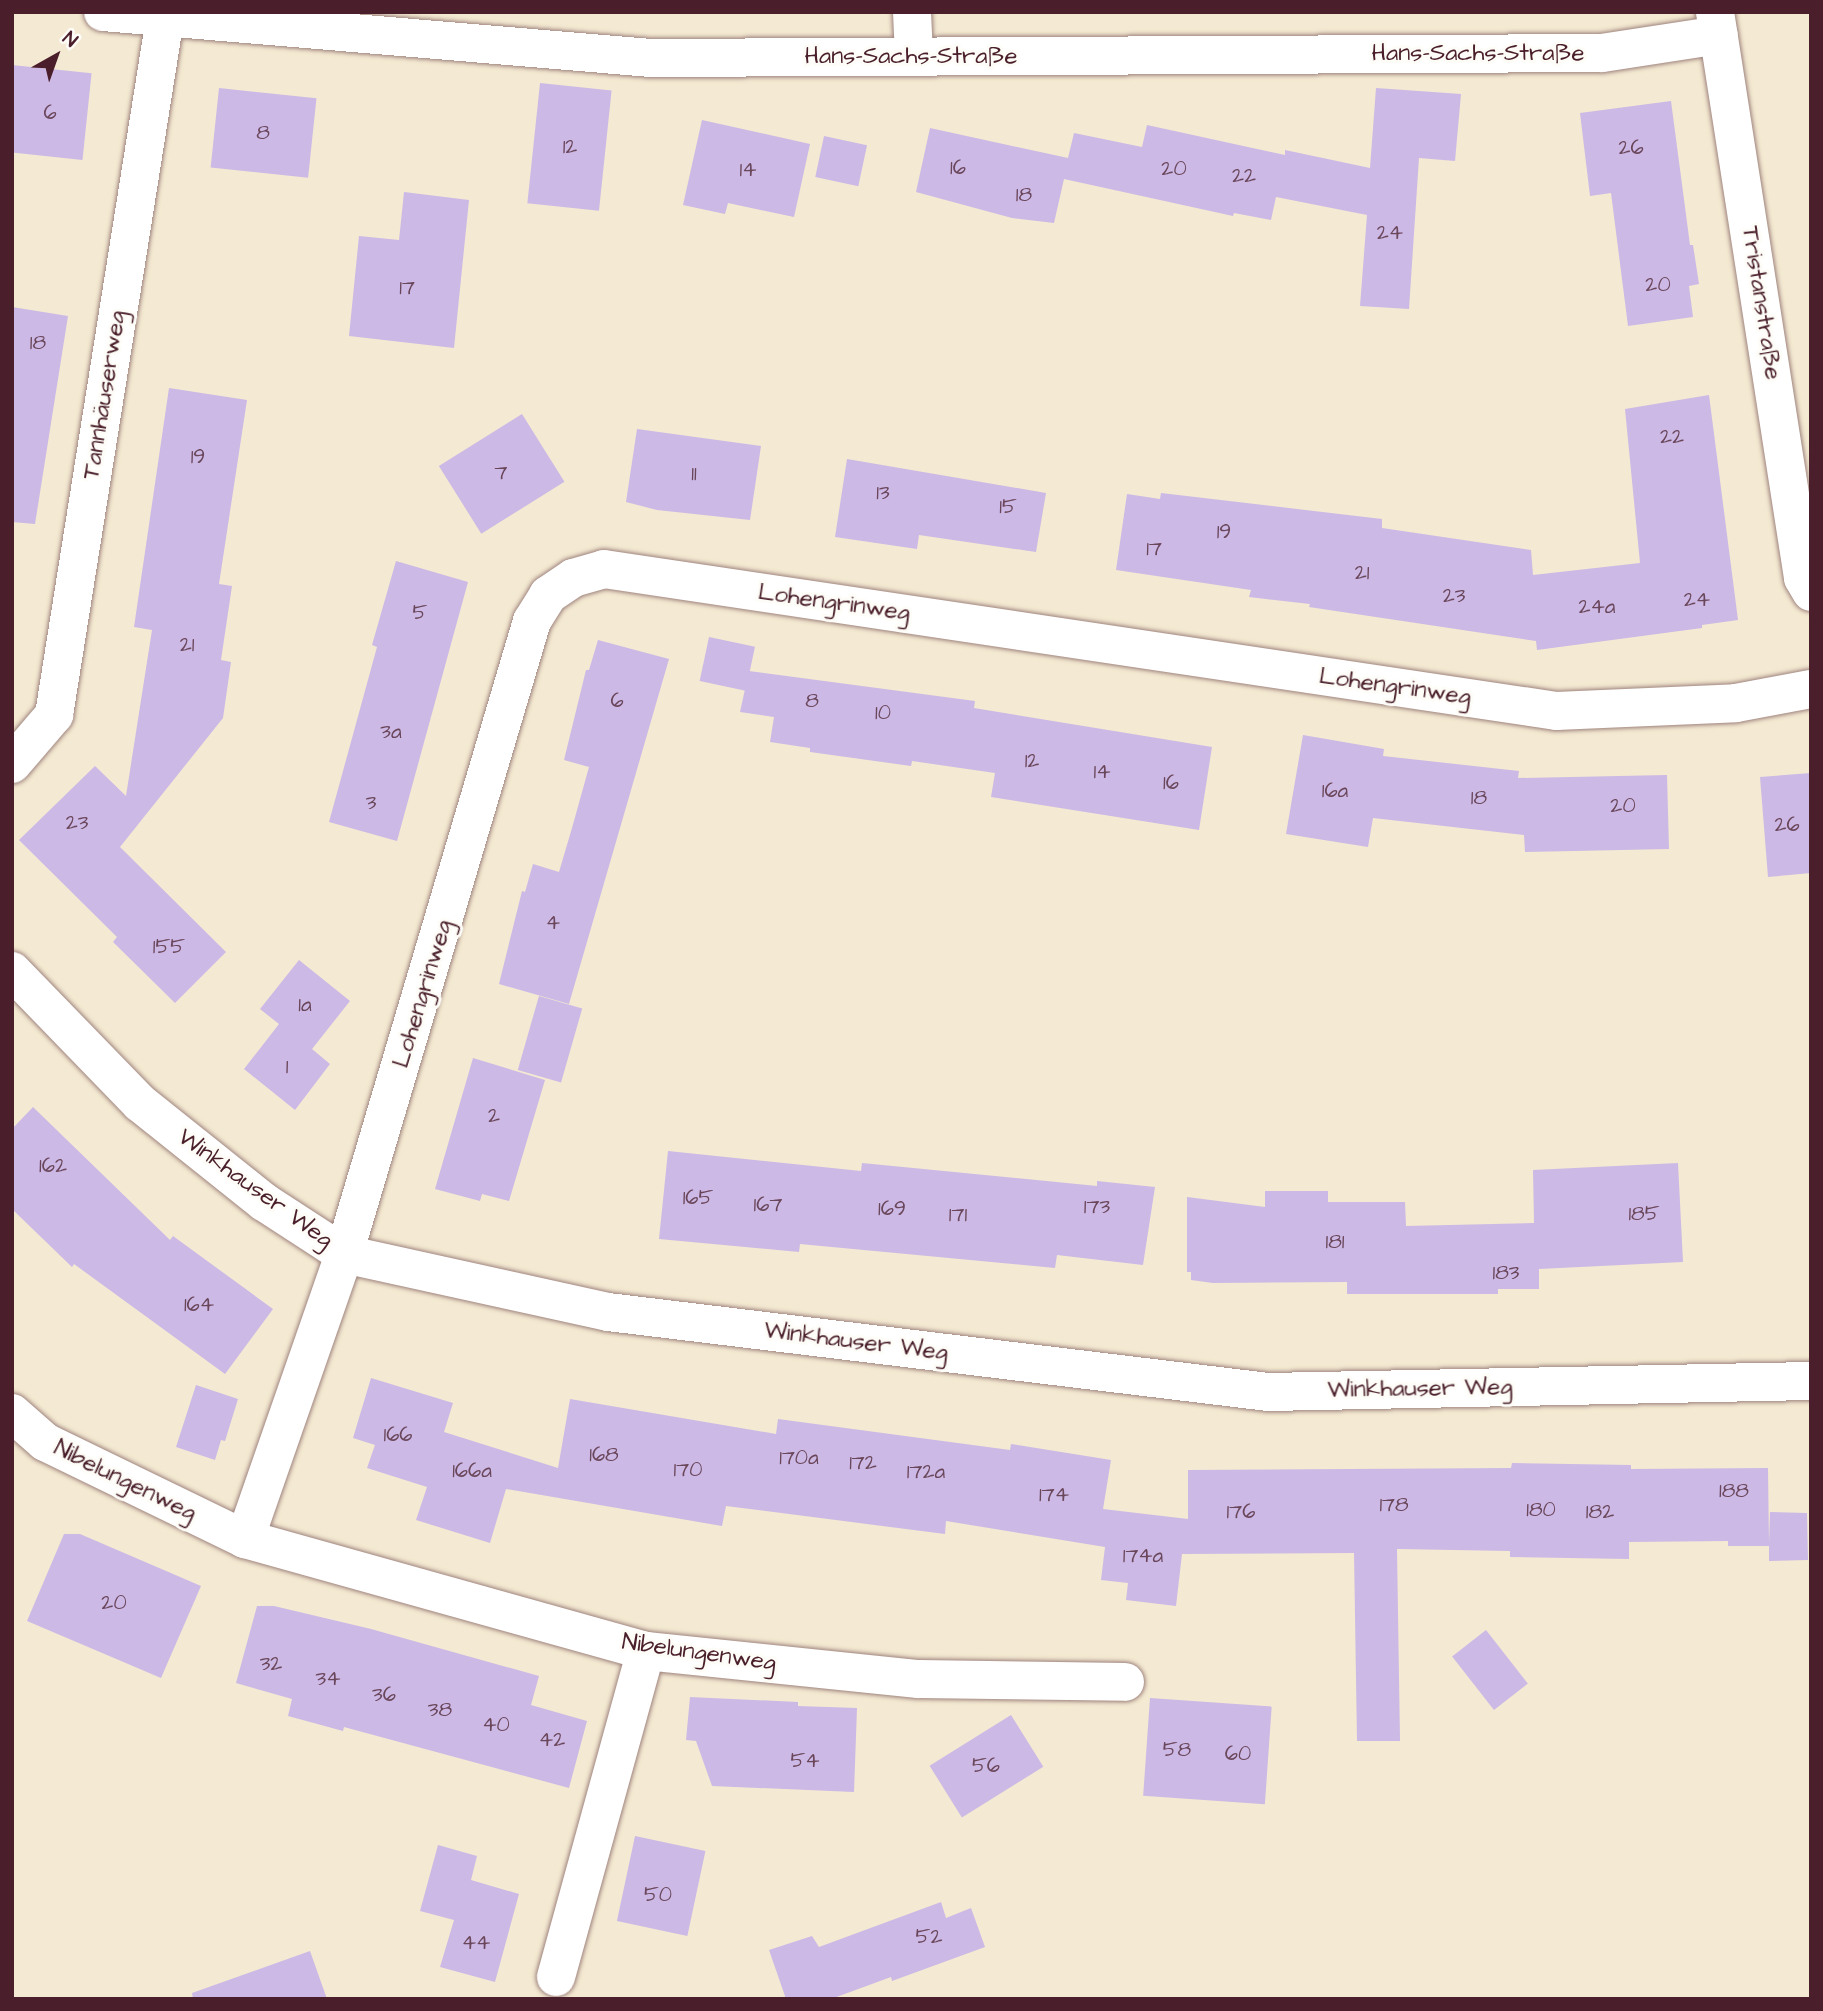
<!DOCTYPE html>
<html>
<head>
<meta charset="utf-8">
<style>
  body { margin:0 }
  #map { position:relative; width:1823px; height:2011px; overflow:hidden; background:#f4e9d2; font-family:"Architects Daughter",sans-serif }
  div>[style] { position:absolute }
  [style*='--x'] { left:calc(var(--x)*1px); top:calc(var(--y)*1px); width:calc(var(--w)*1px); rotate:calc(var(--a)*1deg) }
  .building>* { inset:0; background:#ccb9e6; transform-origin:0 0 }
  .roads { filter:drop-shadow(0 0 2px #9f847e) drop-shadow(0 0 2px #9f847e) }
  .minor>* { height:38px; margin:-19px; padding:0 19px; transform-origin:19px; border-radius:19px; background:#fff }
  span { translate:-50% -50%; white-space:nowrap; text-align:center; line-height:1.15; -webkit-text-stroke:6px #fdfcf7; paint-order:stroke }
  .number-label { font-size:21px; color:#6a465a }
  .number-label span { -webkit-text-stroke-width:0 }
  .street-label { font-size:24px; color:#4a1f2b }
  .frame { position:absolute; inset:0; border:14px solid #4a1f2b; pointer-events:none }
  .north { position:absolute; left:21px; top:21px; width:70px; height:70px; -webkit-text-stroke:5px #fdfcf7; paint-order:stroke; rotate:40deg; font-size:19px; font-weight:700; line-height:28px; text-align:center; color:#4a1f2b }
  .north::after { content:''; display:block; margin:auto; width:24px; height:32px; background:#4a1f2b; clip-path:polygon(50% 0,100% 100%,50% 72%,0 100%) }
</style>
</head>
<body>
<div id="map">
  <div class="building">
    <i style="left:12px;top:65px;width:80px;height:87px;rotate:6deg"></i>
    <i style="left:540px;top:83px;width:72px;height:121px;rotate:6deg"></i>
    <i style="left:219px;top:88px;width:98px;height:80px;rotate:6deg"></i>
    <i style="clip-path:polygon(1376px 88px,1461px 94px,1455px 161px,1419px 158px,1409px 309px,1360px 306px,1367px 215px,1276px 197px,1271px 220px,1234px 213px,1233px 216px,1064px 179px,1054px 223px,1012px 218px,916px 192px,930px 128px,1068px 158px,1074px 133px,1142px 147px,1147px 125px,1285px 155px,1285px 150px,1370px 168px)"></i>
    <i style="clip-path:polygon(1671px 101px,1690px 245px,1693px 245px,1699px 284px,1689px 286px,1693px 317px,1628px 326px,1611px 193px,1590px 196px,1580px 113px)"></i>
    <i style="clip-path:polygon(702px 120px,810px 144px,794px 217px,728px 203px,725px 214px,683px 205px)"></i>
    <i style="left:824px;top:136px;width:44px;height:42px;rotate:12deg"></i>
    <i style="clip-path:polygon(404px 192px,469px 200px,454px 348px,349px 336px,359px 236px,399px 240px)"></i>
    <i style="clip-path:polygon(12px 307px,68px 316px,35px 524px,12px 522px)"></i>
    <i style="clip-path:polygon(169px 388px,247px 400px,219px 584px,232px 586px,221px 660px,231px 662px,223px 718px,120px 847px,226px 952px,175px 1003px,113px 942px,117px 937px,19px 840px,95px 766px,126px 796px,152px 630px,134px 627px)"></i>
    <i style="clip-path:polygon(1709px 395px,1738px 620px,1702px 625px,1702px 628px,1537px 650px,1536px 641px,1309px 607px,1310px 604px,1249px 597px,1251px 590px,1116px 570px,1127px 494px,1160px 499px,1161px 493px,1382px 519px,1382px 528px,1531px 550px,1533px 575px,1640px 563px,1625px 409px)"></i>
    <i style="left:522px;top:414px;width:80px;height:98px;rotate:58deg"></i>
    <i style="clip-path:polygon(637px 429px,761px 446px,750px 520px,657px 510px,626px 502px)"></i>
    <i style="clip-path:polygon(847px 459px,1046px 493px,1036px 552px,919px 535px,917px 549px,835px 537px)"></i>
    <i style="clip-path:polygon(396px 561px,468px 582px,397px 841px,329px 822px,377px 647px,372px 645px)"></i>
    <i style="left:709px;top:637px;width:47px;height:45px;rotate:12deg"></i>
    <i style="clip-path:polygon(598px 640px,669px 659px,569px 1004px,499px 984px,522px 891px,525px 892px,533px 864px,559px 872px,572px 828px,589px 767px,564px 760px,586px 670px,589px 670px)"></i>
    <i style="clip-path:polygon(749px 671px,975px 701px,974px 708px,1212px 747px,1199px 830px,991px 797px,995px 773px,912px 761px,911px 766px,810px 752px,810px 748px,770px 742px,774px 717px,740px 712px)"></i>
    <i style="clip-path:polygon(1303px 735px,1384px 749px,1383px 756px,1519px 771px,1518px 778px,1667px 775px,1669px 849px,1525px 852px,1524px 835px,1373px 818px,1368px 847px,1286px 834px)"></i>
    <i style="clip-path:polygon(1811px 773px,1811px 873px,1768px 877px,1760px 777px)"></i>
    <i style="clip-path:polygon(299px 960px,350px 1001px,312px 1049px,330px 1064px,295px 1110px,244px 1069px,279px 1024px,260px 1009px)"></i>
    <i style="left:539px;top:996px;width:45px;height:77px;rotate:16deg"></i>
    <i style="clip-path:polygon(473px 1058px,545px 1080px,509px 1201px,482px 1194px,480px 1201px,435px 1189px)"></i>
    <i style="clip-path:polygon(33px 1107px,170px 1240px,173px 1236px,273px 1309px,225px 1374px,74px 1264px,72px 1267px,12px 1209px,12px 1129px)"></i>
    <i style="clip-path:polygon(668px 1151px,861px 1171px,862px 1163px,1097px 1186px,1097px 1181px,1155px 1187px,1143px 1265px,1057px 1255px,1055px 1268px,800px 1244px,799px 1252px,659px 1239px)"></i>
    <i style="clip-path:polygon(1678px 1163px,1683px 1262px,1539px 1269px,1539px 1289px,1498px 1289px,1498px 1294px,1347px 1294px,1347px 1282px,1213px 1283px,1191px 1280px,1191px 1272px,1187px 1272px,1187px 1197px,1265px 1207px,1265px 1191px,1328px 1191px,1328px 1202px,1405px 1202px,1406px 1226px,1534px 1223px,1533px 1170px)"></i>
    <i style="clip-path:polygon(371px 1378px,453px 1403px,444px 1432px,558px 1468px,570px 1399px,776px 1434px,778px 1419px,1010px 1450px,1011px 1444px,1111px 1460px,1103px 1509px,1188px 1519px,1188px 1470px,1511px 1468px,1512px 1463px,1631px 1465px,1631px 1469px,1768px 1468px,1769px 1543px,1770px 1512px,1807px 1513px,1808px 1560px,1769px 1561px,1769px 1546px,1728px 1546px,1728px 1541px,1629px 1542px,1629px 1559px,1510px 1557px,1510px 1551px,1397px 1549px,1400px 1741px,1357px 1741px,1354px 1553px,1182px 1554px,1176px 1606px,1126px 1600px,1128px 1583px,1101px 1580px,1105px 1547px,946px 1521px,945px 1534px,726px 1506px,722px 1526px,506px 1489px,490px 1543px,416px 1520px,427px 1487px,367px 1468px,375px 1445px,353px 1438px)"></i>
    <i style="clip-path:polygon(196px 1385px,238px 1399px,225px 1441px,221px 1440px,215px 1460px,176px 1447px)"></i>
    <i style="clip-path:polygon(64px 1534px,80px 1534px,201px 1586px,161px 1678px,27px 1621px)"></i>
    <i style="clip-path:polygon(257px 1606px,274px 1606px,371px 1629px,539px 1676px,531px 1705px,587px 1721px,569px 1788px,344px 1727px,343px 1731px,288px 1716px,292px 1699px,236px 1683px)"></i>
    <i style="left:1486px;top:1630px;width:68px;height:43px;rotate:52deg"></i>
    <i style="clip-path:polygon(690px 1697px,798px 1702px,798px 1706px,857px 1708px,854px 1792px,712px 1786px,696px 1741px,686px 1740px)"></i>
    <i style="left:1150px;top:1698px;width:122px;height:98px;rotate:4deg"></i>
    <i style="left:1011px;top:1715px;width:61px;height:96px;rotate:58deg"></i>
    <i style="left:635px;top:1836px;width:72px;height:87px;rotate:12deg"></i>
    <i style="clip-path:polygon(438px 1845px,477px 1856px,471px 1880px,519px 1894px,495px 1982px,440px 1967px,454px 1920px,420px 1911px)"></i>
    <i style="clip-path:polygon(941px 1902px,946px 1918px,971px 1908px,985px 1947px,892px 1981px,891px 1977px,831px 1999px,786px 1999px,769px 1950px,812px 1936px,819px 1947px)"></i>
    <i style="clip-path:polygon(310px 1951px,327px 1999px,193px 1999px,192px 1993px)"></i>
  </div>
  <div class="roads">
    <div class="minor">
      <i style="--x:103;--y:12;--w:550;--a:4.8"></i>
      <i style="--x:651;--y:58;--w:951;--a:-0.3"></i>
      <i style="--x:1602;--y:53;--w:118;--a:-8.7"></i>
      <i style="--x:912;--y:12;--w:44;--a:87.4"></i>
      <i style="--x:1715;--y:12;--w:573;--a:81.16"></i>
      <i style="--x:1803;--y:578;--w:16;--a:60"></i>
      <i style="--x:12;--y:764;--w:65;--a:-49.4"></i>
      <i style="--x:54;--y:715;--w:712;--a:-80.95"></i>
      <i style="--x:12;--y:971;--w:184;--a:45.9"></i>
      <i style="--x:140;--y:1103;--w:159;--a:38.6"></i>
      <i style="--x:264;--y:1202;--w:95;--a:33"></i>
      <i style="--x:344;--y:1254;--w:270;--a:12.4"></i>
      <i style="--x:608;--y:1312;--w:665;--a:6.91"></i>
      <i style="--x:1268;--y:1392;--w:543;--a:-1.16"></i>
      <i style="--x:12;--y:1413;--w:44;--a:41.3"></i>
      <i style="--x:45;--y:1442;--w:222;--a:25.9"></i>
      <i style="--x:245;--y:1539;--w:416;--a:15.6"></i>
      <i style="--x:646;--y:1651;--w:274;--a:5.9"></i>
      <i style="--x:919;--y:1679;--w:206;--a:0.8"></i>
      <i style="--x:245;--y:1539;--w:302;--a:-70.8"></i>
      <i style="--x:344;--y:1254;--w:660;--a:-73.46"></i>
      <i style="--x:532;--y:621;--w:31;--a:-58"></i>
      <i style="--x:548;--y:595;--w:30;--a:-34"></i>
      <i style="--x:573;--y:578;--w:32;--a:-16"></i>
      <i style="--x:604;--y:569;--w:963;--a:8.48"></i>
      <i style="--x:1556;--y:711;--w:180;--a:-2.5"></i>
      <i style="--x:1736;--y:703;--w:76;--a:-10.6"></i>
      <i style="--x:556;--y:1977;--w:338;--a:-74.6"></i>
    </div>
  </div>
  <div class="number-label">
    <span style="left:50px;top:113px">6</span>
    <span style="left:263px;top:133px">8</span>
    <span style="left:570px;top:147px">12</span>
    <span style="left:1631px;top:148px">26</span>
    <span style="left:958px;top:168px">16</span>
    <span style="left:1174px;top:169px">20</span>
    <span style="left:748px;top:170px">14</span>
    <span style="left:1244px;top:176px">22</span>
    <span style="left:1024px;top:195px">18</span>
    <span style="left:1390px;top:233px">24</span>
    <span style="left:1658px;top:285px">20</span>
    <span style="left:407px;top:288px">17</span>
    <span style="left:38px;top:343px">18</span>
    <span style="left:1672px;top:437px">22</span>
    <span style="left:198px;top:457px">19</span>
    <span style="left:501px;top:473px">7</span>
    <span style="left:694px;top:474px">11</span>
    <span style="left:883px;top:493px">13</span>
    <span style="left:1008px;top:507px">15</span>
    <span style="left:1224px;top:532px">19</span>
    <span style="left:1154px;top:549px">17</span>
    <span style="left:1362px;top:573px">21</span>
    <span style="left:1454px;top:596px">23</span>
    <span style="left:1697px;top:600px">24</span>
    <span style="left:1597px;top:607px">24a</span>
    <span style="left:420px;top:613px">5</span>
    <span style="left:187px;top:645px">21</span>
    <span style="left:617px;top:701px">6</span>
    <span style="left:812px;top:701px">8</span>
    <span style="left:883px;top:713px">10</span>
    <span style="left:391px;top:732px">3a</span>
    <span style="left:1032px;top:761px">12</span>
    <span style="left:1102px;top:772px">14</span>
    <span style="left:1171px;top:783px">16</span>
    <span style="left:1335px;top:791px">16a</span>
    <span style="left:1479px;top:798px">18</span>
    <span style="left:371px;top:803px">3</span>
    <span style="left:1623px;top:806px">20</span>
    <span style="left:77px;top:823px">23</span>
    <span style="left:1787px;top:825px">26</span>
    <span style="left:553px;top:923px">4</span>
    <span style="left:169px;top:947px">155</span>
    <span style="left:305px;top:1005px">1a</span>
    <span style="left:287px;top:1067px">1</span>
    <span style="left:494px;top:1116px">2</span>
    <span style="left:53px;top:1166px">162</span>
    <span style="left:698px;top:1198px">165</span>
    <span style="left:768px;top:1205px">167</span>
    <span style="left:1097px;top:1207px">173</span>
    <span style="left:892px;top:1209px">169</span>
    <span style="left:1644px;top:1214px">185</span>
    <span style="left:958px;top:1215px">171</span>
    <span style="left:1335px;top:1242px">181</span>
    <span style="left:1506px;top:1273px">183</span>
    <span style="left:199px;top:1305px">164</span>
    <span style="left:398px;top:1435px">166</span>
    <span style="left:604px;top:1455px">168</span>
    <span style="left:799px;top:1458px">170a</span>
    <span style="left:863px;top:1463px">172</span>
    <span style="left:688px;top:1470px">170</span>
    <span style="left:472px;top:1471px">166a</span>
    <span style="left:926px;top:1472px">172a</span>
    <span style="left:1734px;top:1491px">188</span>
    <span style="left:1054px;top:1495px">174</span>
    <span style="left:1394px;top:1505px">178</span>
    <span style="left:1541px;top:1510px">180</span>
    <span style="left:1241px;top:1512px">176</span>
    <span style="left:1600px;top:1512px">182</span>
    <span style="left:1143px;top:1556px">174a</span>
    <span style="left:114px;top:1603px">20</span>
    <span style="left:271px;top:1664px">32</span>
    <span style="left:328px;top:1679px">34</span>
    <span style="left:384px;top:1695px">36</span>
    <span style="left:440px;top:1710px">38</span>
    <span style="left:496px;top:1725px">40</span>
    <span style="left:552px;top:1740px">42</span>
    <span style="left:1177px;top:1750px">58</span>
    <span style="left:1238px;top:1754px">60</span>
    <span style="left:805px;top:1761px">54</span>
    <span style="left:986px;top:1766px">56</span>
    <span style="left:658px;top:1895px">50</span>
    <span style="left:929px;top:1937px">52</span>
    <span style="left:476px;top:1943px">44</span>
  </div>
  <div class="street-label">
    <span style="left:1478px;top:54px">Hans-Sachs-Straße</span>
    <span style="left:911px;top:57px">Hans-Sachs-Straße</span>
    <span style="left:1761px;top:303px;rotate:81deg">Tristanstraße</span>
    <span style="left:105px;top:395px;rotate:-81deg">Tannhäuserweg</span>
    <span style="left:834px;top:603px;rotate:8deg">Lohengrinweg</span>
    <span style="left:1395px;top:687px;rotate:8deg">Lohengrinweg</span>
    <span style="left:423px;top:994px;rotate:-73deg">Lohengrinweg</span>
    <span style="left:255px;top:1189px;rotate:36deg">Winkhauser Weg</span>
    <span style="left:856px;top:1342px;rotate:7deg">Winkhauser Weg</span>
    <span style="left:1420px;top:1389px;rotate:-1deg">Winkhauser Weg</span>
    <span style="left:125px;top:1481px;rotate:26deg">Nibelungenweg</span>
    <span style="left:699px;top:1653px;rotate:8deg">Nibelungenweg</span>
  </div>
  <div class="frame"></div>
  <div class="north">N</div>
</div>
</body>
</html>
